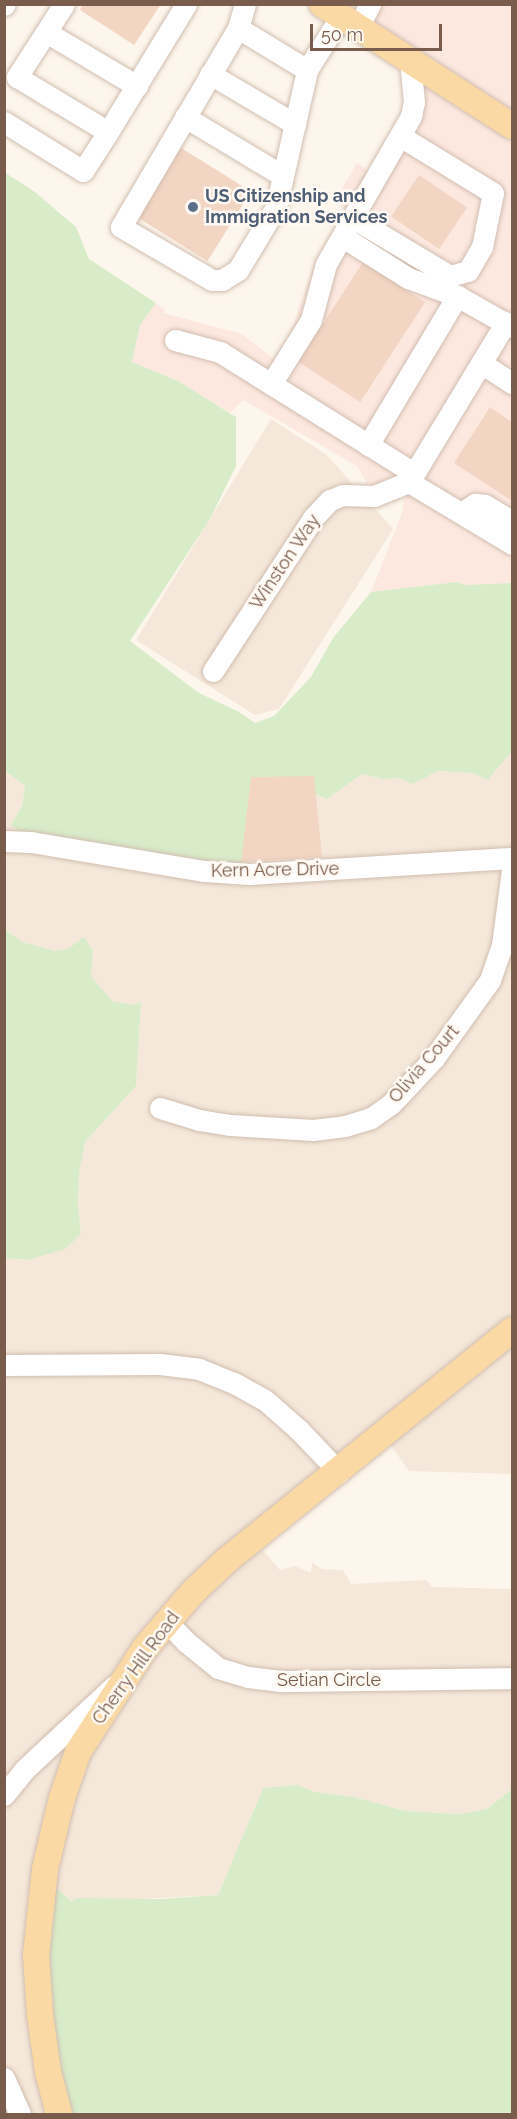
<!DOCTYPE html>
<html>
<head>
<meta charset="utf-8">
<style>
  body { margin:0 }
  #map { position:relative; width:517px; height:2119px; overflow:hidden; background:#fdf6ec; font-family:Raleway,sans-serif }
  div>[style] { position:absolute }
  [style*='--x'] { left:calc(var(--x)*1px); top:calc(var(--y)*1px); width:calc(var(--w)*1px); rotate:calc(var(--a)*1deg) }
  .residential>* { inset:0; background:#f5e8da }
  .commercial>* { inset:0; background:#fde8e0 }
  .green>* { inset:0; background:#d8ecc9 }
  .building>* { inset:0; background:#f3d5c3; transform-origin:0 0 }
  .roads { filter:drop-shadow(0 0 2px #d1beb0) drop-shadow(0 0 2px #d1beb0) }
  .minor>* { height:21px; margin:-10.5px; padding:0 10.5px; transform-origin:10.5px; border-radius:10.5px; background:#fff }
  .major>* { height:26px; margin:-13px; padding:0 13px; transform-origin:13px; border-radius:13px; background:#fbd9a5 }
  .dots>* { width:16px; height:16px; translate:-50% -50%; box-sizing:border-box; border:3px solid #fffaf3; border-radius:50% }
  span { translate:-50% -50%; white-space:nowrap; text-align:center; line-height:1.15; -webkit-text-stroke:5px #fffaf3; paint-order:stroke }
  .service-label { font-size:18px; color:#4e5e75; font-weight:700 }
  .left { translate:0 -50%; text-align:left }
  .street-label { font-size:18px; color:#7a5c4d }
  .frame { position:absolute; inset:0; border:6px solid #7a5c4d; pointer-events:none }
  .scale { position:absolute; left:310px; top:24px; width:132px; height:27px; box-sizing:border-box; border:3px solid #7a5c4d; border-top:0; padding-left:8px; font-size:18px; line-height:21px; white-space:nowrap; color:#7a5c4d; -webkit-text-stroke:4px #fffaf3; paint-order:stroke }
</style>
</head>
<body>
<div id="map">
  <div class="residential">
    <i style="clip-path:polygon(271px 419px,327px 455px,393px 529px,279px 709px,255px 715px,136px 640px)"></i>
    <i style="clip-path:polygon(512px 751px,512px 1474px,409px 1471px,387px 1440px,255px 1542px,280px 1570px,295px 1566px,311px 1573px,312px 1562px,322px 1569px,343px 1570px,351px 1584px,426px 1580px,433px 1587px,512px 1589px,512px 1789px,487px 1809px,460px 1814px,406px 1811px,354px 1797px,315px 1792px,298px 1785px,263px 1788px,218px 1895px,72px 1902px,46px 1878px,59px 2114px,5px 2114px,5px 1258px,27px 1260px,81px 1234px,78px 1206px,79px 1174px,85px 1142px,136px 1086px,141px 1002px,133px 1005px,112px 1001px,90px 976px,93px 951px,56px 951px,22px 942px,5px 928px,4px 770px,25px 786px,22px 806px,11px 824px,244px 830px,246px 822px,258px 807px,306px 790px,327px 799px,362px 774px,383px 779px,398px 778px,413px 784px,438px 771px,472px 773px,488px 780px)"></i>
  </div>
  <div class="commercial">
    <i style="clip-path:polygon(364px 5px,512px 5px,512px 583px,465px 585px,457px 582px,371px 592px,401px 516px,405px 496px,392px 478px,370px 488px,357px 466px,243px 400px,230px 413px,178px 381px,132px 362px,140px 325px,156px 303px,165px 310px,163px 313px,242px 334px,274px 359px,291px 332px,313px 268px,347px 211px,335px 200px,357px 163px,367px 170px,371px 167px,424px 72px,360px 31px)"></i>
  </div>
  <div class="green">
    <i style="clip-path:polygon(4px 172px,35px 192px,76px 227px,89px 259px,156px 303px,140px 325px,132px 362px,178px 381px,236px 417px,236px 466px,210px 519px,130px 641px,199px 693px,239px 712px,255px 723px,274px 716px,311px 677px,333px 638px,371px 592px,457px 582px,465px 585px,512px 583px,512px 751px,488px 780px,472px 773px,438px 771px,413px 784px,398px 778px,383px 779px,362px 774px,327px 799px,306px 790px,258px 807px,246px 822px,245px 874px,25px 838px,11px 824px,22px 806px,25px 786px,4px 770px)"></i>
    <i style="clip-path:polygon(4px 928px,22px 942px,56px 951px,68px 949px,84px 937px,93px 951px,91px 976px,112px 1001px,133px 1005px,141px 1002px,136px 1086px,85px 1142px,79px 1174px,78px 1206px,81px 1234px,65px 1249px,27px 1260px,5px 1258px)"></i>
    <i style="clip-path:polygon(298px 1785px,315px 1792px,354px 1797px,406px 1811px,460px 1814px,487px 1809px,512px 1789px,512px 2114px,59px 2114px,50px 2084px,45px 1877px,72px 1902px,77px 1898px,161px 1899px,218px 1895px,263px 1788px)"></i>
  </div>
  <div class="building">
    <i style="clip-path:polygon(83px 4px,161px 4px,134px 45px,80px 10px)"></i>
    <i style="left:178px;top:146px;width:86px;height:82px;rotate:32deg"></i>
    <i style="left:419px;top:175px;width:58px;height:50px;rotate:34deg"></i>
    <i style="left:363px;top:262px;width:74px;height:119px;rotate:33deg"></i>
    <i style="clip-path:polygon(490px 407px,512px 422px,512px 501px,454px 463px)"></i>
    <i style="clip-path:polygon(314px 776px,322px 857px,241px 862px,251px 777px)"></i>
  </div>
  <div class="roads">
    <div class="minor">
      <i style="--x:64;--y:4;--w:87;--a:122.8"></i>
      <i style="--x:17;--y:77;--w:106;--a:31.1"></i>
      <i style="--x:108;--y:132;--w:150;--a:-58.6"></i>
      <i style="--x:245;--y:4;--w:25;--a:106"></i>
      <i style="--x:238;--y:28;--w:231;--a:120.5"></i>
      <i style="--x:121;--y:227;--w:105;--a:30.2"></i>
      <i style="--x:212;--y:280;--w:10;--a:0"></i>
      <i style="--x:222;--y:280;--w:19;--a:-32"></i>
      <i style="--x:238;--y:270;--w:74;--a:-58.9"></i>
      <i style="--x:276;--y:207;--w:140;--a:-77.2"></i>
      <i style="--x:307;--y:70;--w:64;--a:-57.8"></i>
      <i style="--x:4;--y:5;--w:1;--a:-45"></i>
      <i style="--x:358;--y:27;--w:26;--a:-62"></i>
      <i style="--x:238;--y:28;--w:81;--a:31.3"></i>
      <i style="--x:46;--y:32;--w:106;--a:30.7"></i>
      <i style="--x:210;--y:74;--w:99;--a:30.5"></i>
      <i style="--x:185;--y:117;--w:114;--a:31"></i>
      <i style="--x:4;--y:122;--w:93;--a:31.8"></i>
      <i style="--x:83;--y:171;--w:46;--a:-57.3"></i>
      <i style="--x:353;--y:218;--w:113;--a:30.9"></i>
      <i style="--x:450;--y:276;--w:19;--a:-16"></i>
      <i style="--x:468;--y:271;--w:28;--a:-60"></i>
      <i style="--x:482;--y:247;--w:55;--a:-78.5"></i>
      <i style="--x:493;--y:193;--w:109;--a:-148.5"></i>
      <i style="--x:343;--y:237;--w:77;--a:32.2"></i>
      <i style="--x:408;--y:278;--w:52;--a:20.2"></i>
      <i style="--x:457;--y:296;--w:63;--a:29.4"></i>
      <i style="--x:175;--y:340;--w:47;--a:14.9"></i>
      <i style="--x:220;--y:352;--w:229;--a:32"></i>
      <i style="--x:481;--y:363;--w:37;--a:33"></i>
      <i style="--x:271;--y:384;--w:75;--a:-58"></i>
      <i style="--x:311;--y:320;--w:58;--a:-75"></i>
      <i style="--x:326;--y:264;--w:171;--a:-60.1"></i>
      <i style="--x:411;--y:116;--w:14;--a:-78"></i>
      <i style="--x:414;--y:102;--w:42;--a:-95.4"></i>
      <i style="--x:368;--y:445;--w:174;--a:-59.1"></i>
      <i style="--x:409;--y:482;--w:120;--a:31"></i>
      <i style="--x:461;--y:513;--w:17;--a:-33"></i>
      <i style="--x:475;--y:504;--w:10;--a:6"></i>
      <i style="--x:485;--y:505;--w:31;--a:31"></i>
      <i style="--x:213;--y:671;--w:183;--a:-56.8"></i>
      <i style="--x:313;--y:518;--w:25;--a:-47"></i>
      <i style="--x:330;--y:500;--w:14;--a:-21"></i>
      <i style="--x:343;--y:495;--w:31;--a:2"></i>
      <i style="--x:374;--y:496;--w:38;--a:-22"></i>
      <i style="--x:409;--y:482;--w:187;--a:-58.8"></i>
      <i style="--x:4;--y:841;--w:27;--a:2"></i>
      <i style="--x:31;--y:842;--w:176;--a:9.5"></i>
      <i style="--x:205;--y:871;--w:44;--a:3.9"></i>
      <i style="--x:249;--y:874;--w:263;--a:-3.5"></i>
      <i style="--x:160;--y:1108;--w:41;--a:17.1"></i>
      <i style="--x:199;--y:1120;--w:32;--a:9"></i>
      <i style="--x:231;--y:1125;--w:82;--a:3.5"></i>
      <i style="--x:313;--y:1130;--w:32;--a:-7"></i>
      <i style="--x:345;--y:1126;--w:27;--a:-17"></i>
      <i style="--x:371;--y:1118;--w:24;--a:-35"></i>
      <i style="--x:391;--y:1104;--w:63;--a:-46.9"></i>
      <i style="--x:434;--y:1058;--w:96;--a:-54.3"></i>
      <i style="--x:490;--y:980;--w:37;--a:-71"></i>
      <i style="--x:502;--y:945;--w:76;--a:-82.4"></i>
      <i style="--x:4;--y:1365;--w:156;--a:-0.4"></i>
      <i style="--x:160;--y:1364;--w:39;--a:7"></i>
      <i style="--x:199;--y:1369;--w:38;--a:22"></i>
      <i style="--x:234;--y:1383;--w:35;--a:29"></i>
      <i style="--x:265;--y:1400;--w:47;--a:41.5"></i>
      <i style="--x:300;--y:1431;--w:57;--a:46.4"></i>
      <i style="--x:166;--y:1621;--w:28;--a:46"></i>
      <i style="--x:185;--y:1641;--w:43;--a:39.3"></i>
      <i style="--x:218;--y:1668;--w:31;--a:17"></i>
      <i style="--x:248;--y:1677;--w:33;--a:7"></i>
      <i style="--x:281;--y:1681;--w:231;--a:-0.7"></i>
      <i style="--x:4;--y:1795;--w:32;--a:-51"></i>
      <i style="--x:24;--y:1770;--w:123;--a:-43"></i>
      <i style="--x:4;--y:2078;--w:39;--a:66"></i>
    </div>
    <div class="major">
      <i style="--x:322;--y:4;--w:226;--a:32.7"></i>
      <i style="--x:59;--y:2114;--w:43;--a:-104.7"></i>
      <i style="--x:48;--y:2072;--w:59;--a:-97.9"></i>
      <i style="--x:40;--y:2014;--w:59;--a:-93.9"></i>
      <i style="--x:36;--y:1955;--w:86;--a:-84"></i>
      <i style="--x:45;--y:1869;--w:73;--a:-76.5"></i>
      <i style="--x:62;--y:1798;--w:49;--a:-70.8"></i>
      <i style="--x:78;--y:1752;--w:124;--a:-57.2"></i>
      <i style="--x:145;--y:1648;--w:74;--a:-49.4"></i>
      <i style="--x:193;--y:1592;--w:47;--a:-43.3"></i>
      <i style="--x:227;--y:1560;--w:366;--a:-38.9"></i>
    </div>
  </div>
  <div class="dots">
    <i style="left:193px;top:207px;background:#5c6f8a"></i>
  </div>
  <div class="service-label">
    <span class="left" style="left:205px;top:207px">US Citizenship and<br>Immigration Services</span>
  </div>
  <div class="street-label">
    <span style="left:285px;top:562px;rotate:-56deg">Winston Way</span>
    <span style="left:275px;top:870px;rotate:-1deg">Kern Acre Drive</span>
    <span style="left:424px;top:1064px;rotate:-49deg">Olivia Court</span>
    <span style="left:136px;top:1668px;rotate:-54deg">Cherry Hill Road</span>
    <span style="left:329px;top:1680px">Setian Circle</span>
  </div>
  <div class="frame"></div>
  <div class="scale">50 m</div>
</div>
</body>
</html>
